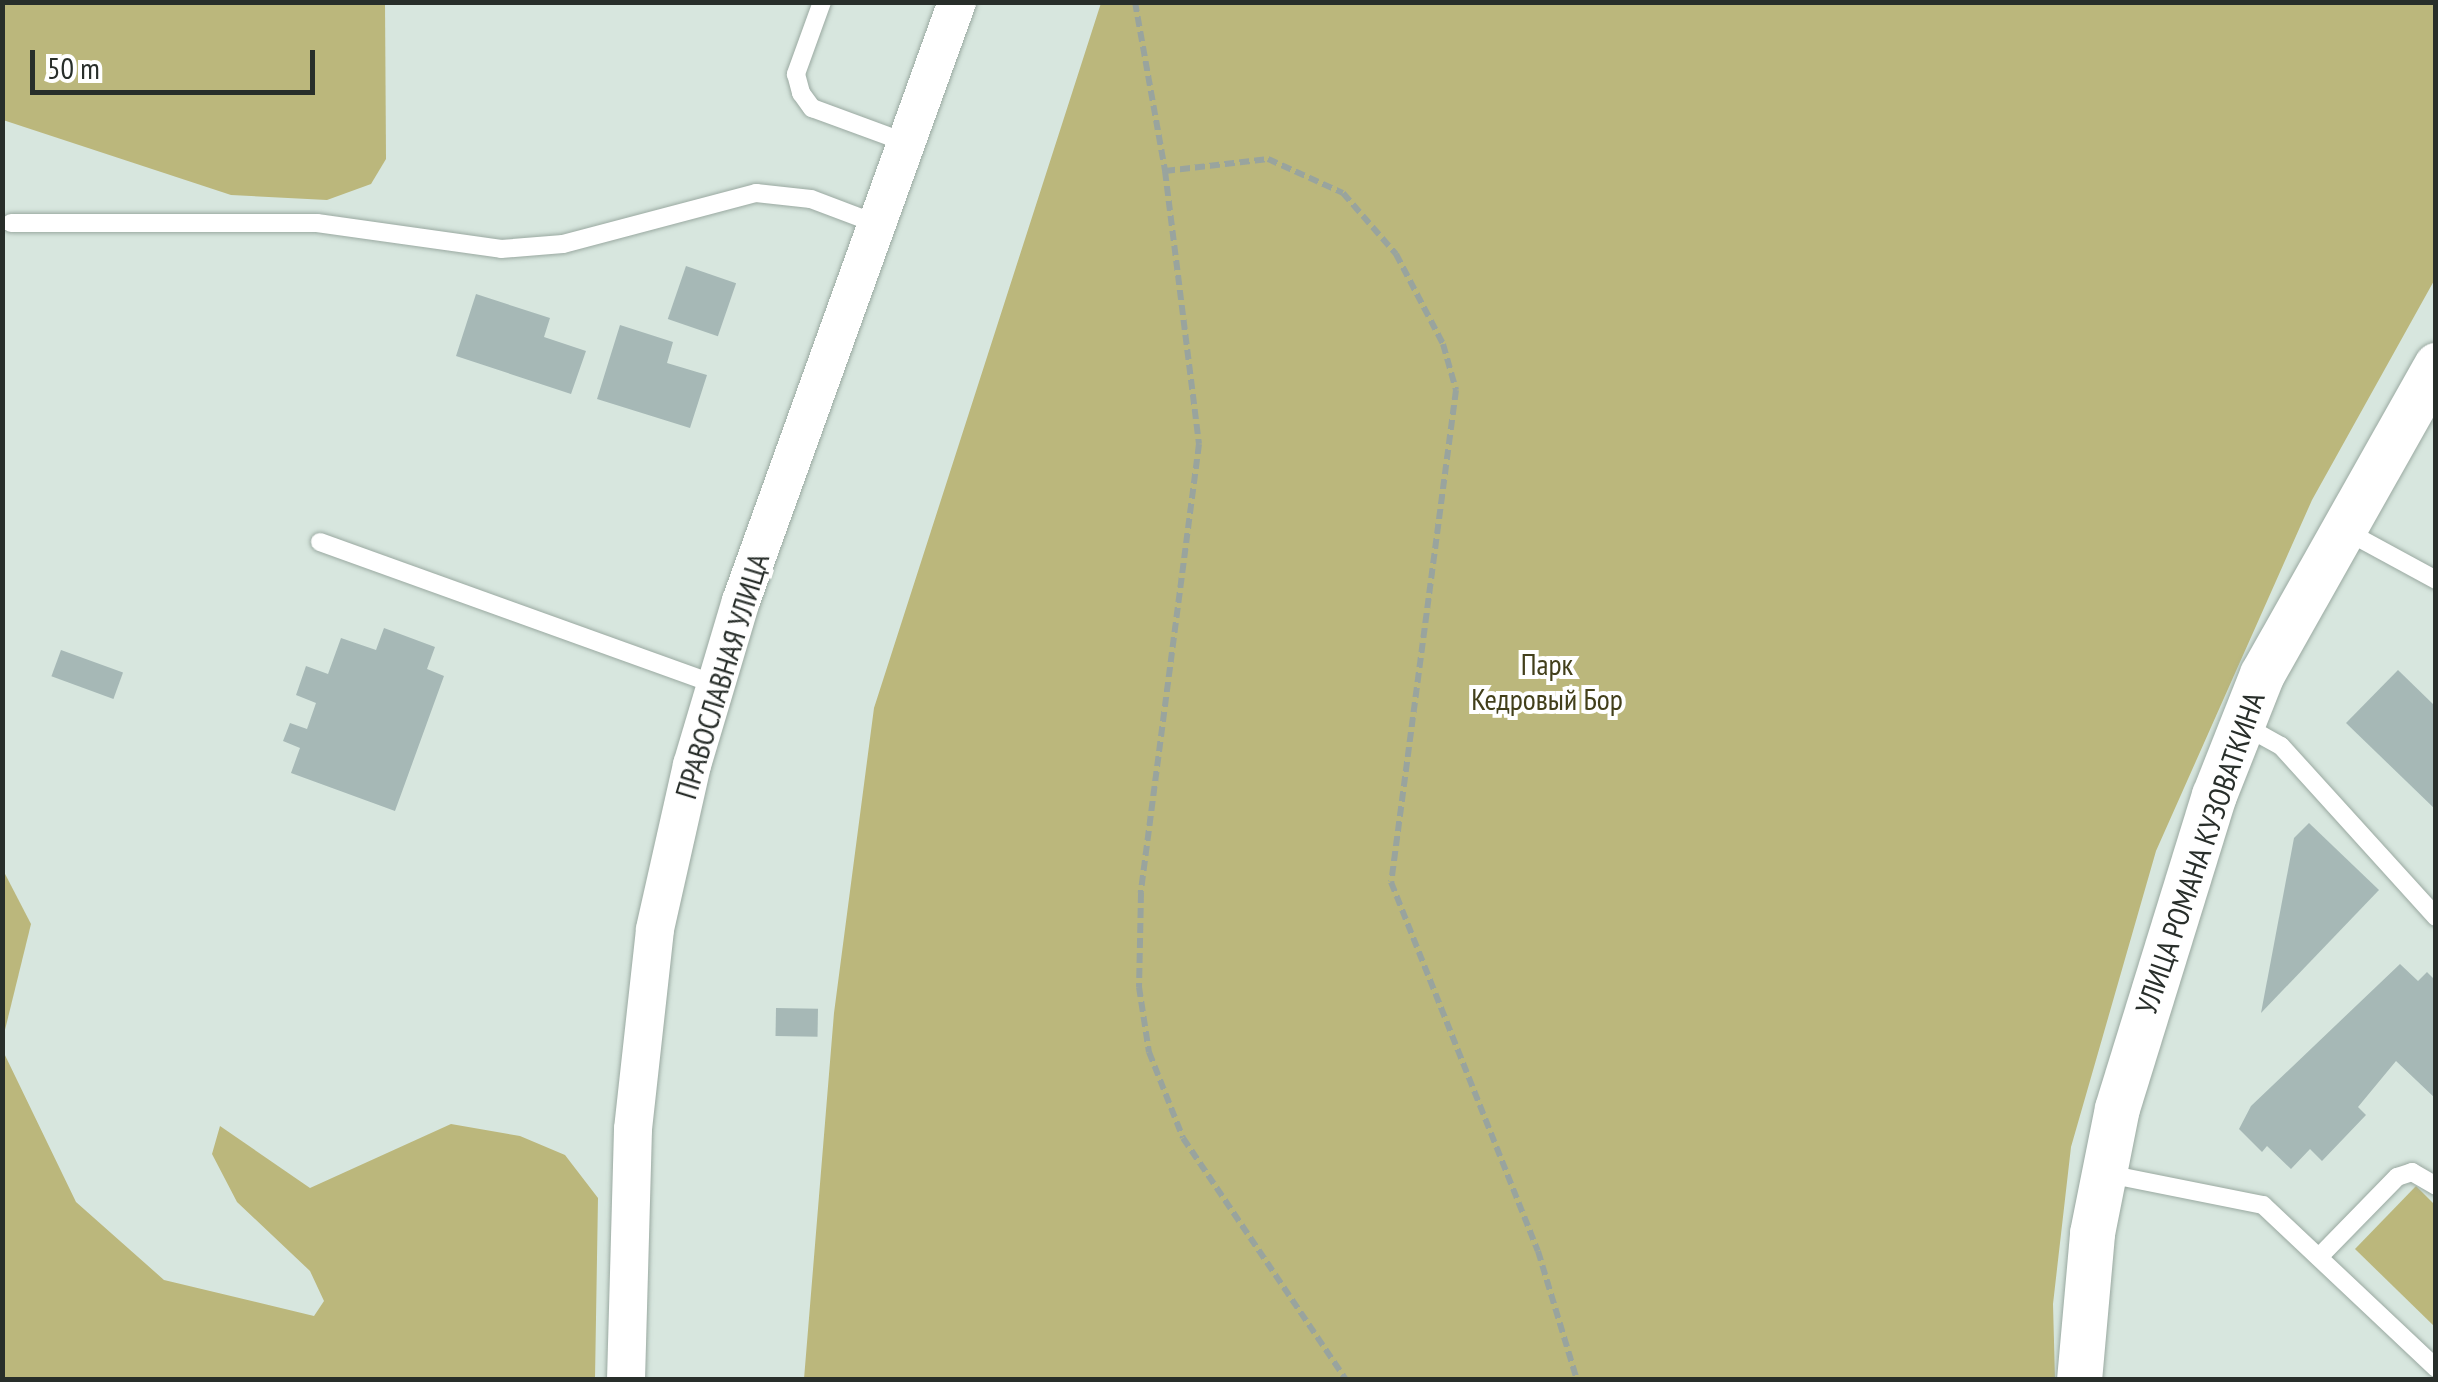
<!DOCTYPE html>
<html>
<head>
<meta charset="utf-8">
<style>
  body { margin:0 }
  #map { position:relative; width:2438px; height:1382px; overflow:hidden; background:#d7e6de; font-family:"PT Sans Narrow",sans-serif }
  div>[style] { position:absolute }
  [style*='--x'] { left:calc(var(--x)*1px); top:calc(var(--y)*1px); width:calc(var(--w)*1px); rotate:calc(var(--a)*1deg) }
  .green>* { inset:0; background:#bbb77c }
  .building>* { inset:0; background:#a6b8b6; transform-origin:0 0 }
  .path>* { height:6px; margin-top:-3px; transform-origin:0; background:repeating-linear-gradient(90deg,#99a49e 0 10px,transparent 0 15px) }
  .roads { filter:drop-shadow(0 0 2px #9aa9a1) drop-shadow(0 0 2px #9aa9a1) }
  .service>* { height:18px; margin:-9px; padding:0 9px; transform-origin:9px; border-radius:9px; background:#fff }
  .minor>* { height:38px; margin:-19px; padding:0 19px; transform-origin:19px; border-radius:19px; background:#fff }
  .tertiary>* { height:45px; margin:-22.5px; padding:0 22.5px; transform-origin:22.5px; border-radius:22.5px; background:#fff }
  span { translate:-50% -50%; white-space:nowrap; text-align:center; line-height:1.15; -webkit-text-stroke:8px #fff; paint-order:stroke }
  .park-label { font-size:30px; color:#423f1a }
  .street-label { font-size:30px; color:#282e2a }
  .frame { position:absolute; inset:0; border:5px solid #282e2a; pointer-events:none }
  .scale { position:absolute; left:30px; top:50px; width:285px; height:45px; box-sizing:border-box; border:5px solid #282e2a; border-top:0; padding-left:12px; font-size:30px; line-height:35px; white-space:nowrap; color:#282e2a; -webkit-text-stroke:8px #fff; paint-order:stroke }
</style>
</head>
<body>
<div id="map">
  <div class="green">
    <i style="clip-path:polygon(2px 3px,385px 3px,386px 159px,371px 184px,327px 200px,231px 195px,3px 120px)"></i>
    <i style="clip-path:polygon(1101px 3px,2435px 3px,2435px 279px,2312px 500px,2156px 851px,2071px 1147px,2053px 1304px,2055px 1379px,804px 1379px,834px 1013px,874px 708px)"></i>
    <i style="clip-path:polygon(3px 870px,31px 924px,3px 1038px)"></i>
    <i style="clip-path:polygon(2px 1049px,76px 1202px,164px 1280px,314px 1316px,324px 1301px,310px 1271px,237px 1202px,212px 1154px,220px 1126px,310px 1188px,451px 1124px,520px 1136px,565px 1155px,598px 1198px,595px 1379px,3px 1379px)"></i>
    <i style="clip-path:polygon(2416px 1186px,2435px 1205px,2435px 1327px,2355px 1249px)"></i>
  </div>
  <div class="building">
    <i style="left:686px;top:266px;width:53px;height:56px;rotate:19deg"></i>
    <i style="clip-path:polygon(476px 294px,550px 318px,544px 337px,586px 351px,571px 394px,456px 356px)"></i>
    <i style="clip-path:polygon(620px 325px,673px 342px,667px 363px,707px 375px,690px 428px,597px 399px)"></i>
    <i style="clip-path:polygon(384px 628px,435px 647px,427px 669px,444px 676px,395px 811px,291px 773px,300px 748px,283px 741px,290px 723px,307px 729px,316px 703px,296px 695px,306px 666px,328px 674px,341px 638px,376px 650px)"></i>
    <i style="left:61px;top:650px;width:66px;height:28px;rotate:20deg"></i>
    <i style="clip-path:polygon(2398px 670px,2436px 707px,2436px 810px,2346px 723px)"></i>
    <i style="clip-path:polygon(2309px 823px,2379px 890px,2261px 1013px,2294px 838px)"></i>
    <i style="clip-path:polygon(2400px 964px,2418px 981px,2427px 972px,2436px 981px,2436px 1099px,2396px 1061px,2358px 1107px,2366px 1115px,2322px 1161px,2310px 1149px,2291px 1169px,2267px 1146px,2262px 1152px,2239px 1129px,2251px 1106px)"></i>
    <i style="left:776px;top:1008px;width:42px;height:28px;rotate:1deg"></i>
  </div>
  <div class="path">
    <i style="--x:1135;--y:2;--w:172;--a:79.9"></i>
    <i style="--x:1165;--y:171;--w:104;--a:-6.6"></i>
    <i style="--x:1268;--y:159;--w:82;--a:24.4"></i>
    <i style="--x:1343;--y:193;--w:81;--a:49"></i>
    <i style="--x:1396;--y:254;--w:102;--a:62.4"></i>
    <i style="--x:1443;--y:344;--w:48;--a:74.2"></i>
    <i style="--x:1456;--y:390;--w:496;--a:97.5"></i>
    <i style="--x:1391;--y:882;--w:397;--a:68.3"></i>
    <i style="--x:1538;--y:1251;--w:135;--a:73.2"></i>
    <i style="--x:1165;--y:171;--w:275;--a:82.9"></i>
    <i style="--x:1199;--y:444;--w:453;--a:97.4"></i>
    <i style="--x:1141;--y:893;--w:94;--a:91.2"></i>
    <i style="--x:1139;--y:987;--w:66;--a:81.3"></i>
    <i style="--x:1149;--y:1052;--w:92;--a:68.4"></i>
    <i style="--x:1183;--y:1138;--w:292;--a:56"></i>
  </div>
  <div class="roads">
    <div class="service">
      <i style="--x:822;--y:2;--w:77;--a:109.9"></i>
      <i style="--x:796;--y:74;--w:20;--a:75"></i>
      <i style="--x:801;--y:93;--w:19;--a:54"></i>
      <i style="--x:812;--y:108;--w:101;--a:20.2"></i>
      <i style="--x:11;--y:223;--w:306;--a:0"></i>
      <i style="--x:317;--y:223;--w:186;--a:8"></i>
      <i style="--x:501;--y:249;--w:62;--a:-4.6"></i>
      <i style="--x:563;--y:244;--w:200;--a:-14.8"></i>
      <i style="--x:756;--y:193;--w:55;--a:6.2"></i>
      <i style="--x:811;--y:199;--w:71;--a:20.7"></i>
      <i style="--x:2344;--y:530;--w:105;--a:28.5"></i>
      <i style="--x:320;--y:542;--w:419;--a:19.8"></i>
      <i style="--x:2243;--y:725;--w:43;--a:28.9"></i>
      <i style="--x:2281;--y:746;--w:231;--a:47.8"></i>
      <i style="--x:2103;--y:1173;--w:163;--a:11.3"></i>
      <i style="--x:2263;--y:1205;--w:238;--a:43.3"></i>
      <i style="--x:2319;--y:1257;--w:112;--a:-45.7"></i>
      <i style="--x:2397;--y:1177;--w:16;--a:-18"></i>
      <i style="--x:2412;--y:1172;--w:28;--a:30"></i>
    </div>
    <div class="minor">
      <i style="--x:626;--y:1380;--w:251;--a:-88.4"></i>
      <i style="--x:633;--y:1129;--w:201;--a:-83.7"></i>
      <i style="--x:655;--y:929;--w:168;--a:-77.3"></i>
      <i style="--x:692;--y:765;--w:171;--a:-73.4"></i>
      <i style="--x:741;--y:601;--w:637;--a:-70.17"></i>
    </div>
    <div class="tertiary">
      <i style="--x:2079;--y:1380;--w:148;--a:-84.9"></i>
      <i style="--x:2092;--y:1233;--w:127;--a:-78.7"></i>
      <i style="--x:2117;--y:1108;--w:328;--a:-72.8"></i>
      <i style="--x:2214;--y:795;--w:130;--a:-68.4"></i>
      <i style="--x:2262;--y:674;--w:355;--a:-60.6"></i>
    </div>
  </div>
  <div class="park-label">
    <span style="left:1547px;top:681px">Парк<br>Кедровый Бор</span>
  </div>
  <div class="street-label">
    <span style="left:722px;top:676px;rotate:-73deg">ПРАВОСЛАВНАЯ УЛИЦА</span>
    <span style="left:2200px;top:853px;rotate:-71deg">УЛИЦА РОМАНА КУЗОВАТКИНА</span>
  </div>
  <div class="frame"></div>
  <div class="scale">50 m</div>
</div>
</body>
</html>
